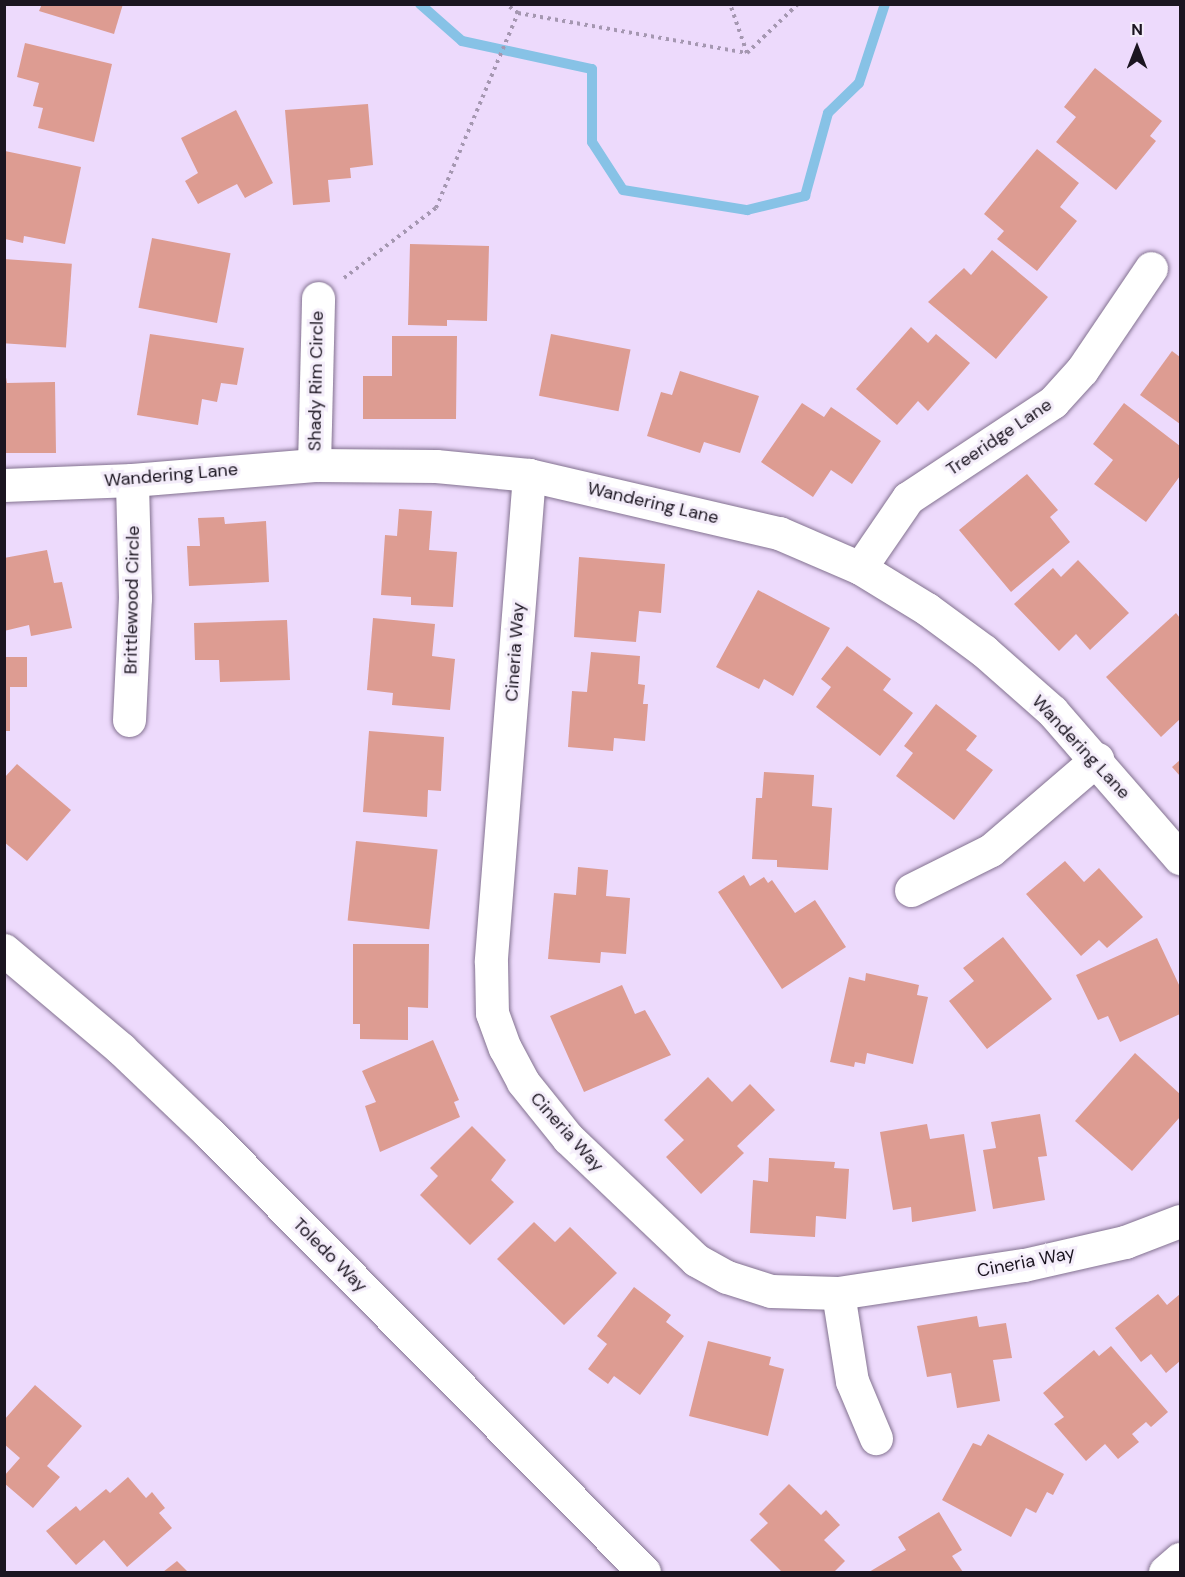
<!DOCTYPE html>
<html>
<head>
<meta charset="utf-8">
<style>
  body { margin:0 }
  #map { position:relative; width:1185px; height:1577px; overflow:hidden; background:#eddafc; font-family:"DM Sans",sans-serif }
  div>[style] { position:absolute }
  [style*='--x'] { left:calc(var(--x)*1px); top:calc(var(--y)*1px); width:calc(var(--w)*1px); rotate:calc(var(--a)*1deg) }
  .stream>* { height:10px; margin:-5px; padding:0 5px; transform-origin:5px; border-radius:5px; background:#87c2e6 }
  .building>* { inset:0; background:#dd9c92; transform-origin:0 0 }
  .path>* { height:4px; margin-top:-2px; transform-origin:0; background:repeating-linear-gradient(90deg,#a597b1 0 3px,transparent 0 7.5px) }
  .roads { filter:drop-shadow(0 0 2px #837290) drop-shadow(0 0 2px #837290) }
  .minor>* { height:33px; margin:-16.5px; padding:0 16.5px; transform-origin:16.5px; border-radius:16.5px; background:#fff }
  .major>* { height:33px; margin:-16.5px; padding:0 16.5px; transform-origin:16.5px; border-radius:16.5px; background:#fff }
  span { translate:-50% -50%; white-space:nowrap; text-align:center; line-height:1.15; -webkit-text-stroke:6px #f4edfa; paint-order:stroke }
  .street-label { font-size:18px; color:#1b1520 }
  .frame { position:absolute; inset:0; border:6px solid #1b1520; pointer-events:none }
  .north { position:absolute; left:1107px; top:18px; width:60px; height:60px; -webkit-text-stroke:4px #f4edfa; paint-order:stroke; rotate:0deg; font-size:16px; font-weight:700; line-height:24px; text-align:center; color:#1b1520 }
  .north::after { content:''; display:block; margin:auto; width:21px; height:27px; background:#1b1520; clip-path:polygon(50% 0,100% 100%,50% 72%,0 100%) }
</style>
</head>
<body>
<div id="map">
  <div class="stream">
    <i style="--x:420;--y:4;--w:56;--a:41.4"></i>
    <i style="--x:462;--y:41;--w:133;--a:12.2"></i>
    <i style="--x:592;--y:69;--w:73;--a:90"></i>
    <i style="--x:592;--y:142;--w:57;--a:57.1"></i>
    <i style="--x:623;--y:190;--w:126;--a:9.2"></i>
    <i style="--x:747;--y:210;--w:60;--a:-13.6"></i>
    <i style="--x:805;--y:196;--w:86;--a:-74.5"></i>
    <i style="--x:828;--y:113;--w:43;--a:-44.1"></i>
    <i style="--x:859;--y:83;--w:83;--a:-71.8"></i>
  </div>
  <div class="building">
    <i style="clip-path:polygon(42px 4px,123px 4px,114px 34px,39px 11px)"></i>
    <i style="clip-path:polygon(25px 43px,112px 64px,94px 142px,38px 128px,43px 108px,33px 106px,39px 83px,17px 77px)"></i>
    <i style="clip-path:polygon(1095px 68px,1162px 121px,1150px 136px,1156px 141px,1116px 190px,1056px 142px,1076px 117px,1064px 107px)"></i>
    <i style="clip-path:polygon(368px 104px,373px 165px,350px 168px,351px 178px,328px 180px,330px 202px,293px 205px,285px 110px)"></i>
    <i style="clip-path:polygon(236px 110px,273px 183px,245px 198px,237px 184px,198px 204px,185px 181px,198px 173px,181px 138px)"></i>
    <i style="clip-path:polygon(1037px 149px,1079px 183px,1060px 207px,1077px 221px,1037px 271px,997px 239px,1004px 231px,984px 214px)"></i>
    <i style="clip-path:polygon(5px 151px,81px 167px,65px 244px,24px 236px,23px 243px,5px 239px)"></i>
    <i style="left:152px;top:238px;width:80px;height:71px;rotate:11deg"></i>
    <i style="clip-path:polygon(410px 244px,489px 246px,487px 321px,447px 320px,447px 326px,408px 325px)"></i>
    <i style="clip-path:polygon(992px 250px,1048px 297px,996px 359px,928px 302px,964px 268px,971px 275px)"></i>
    <i style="left:4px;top:259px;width:68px;height:84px;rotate:4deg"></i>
    <i style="clip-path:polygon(911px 327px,928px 343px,936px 334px,970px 363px,928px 411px,918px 401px,897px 425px,856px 389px)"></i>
    <i style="clip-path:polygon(150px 334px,244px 348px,237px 385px,221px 383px,217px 402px,202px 399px,198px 425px,137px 415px)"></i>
    <i style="left:551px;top:334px;width:81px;height:63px;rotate:11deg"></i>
    <i style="clip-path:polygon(392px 336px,457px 336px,456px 419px,363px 419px,363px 376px,392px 376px)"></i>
    <i style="clip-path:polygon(1172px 351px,1180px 357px,1180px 424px,1140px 395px)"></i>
    <i style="clip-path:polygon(4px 366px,7px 383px,55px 382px,56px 453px,4px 453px)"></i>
    <i style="clip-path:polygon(680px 371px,759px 396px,740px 453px,704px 442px,700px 453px,647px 436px,661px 392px,672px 395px)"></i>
    <i style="clip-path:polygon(802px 403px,824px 417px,831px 407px,881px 441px,852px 484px,831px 470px,813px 497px,761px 462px)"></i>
    <i style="clip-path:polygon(1124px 403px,1180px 446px,1180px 476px,1146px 522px,1094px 484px,1113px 460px,1093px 444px)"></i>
    <i style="clip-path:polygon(1027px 474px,1058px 510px,1050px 517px,1070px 542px,1011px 592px,959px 530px)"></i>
    <i style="clip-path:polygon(399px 509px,432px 511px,429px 550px,457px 552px,453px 607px,411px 605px,411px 597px,381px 595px,385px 535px,397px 536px)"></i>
    <i style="clip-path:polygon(224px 517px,225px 524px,266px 521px,269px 582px,189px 586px,187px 546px,200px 546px,198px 518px)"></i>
    <i style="clip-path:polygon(47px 550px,54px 583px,62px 582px,72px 628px,31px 636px,29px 625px,4px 631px,4px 558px)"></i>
    <i style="clip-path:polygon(579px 557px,665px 564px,661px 613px,639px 611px,636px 642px,574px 637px)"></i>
    <i style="clip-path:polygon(1078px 560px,1129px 613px,1090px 650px,1076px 634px,1059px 651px,1014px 604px,1053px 568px,1061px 577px)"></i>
    <i style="clip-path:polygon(758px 590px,830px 628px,793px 696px,764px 679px,759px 689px,716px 667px)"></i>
    <i style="clip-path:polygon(1176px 613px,1180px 618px,1180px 719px,1161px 737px,1106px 677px)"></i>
    <i style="clip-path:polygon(373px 618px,435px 624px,432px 656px,455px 659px,450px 710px,392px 705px,393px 693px,367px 690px)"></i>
    <i style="clip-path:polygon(287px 620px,290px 680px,220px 682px,219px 660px,195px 660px,194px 623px)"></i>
    <i style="clip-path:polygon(847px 646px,891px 679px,883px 690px,913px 713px,880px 756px,816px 707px,831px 687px,821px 679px)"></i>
    <i style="clip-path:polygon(591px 652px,640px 656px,638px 684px,645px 685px,643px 704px,648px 704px,645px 741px,614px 738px,613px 751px,568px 747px,572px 691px,587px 692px)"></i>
    <i style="clip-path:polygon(4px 657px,27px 657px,27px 687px,10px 687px,10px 731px,4px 731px)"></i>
    <i style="clip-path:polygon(936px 704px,977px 736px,966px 750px,993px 770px,954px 820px,896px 776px,913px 753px,904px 746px)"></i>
    <i style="clip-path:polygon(369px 731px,444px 737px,441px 791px,428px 790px,427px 817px,363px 812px)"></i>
    <i style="clip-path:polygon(1180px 760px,1180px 776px,1172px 767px)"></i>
    <i style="clip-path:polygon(17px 764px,71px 810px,27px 861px,4px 842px,4px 778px)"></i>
    <i style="clip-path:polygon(764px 772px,814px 775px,812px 806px,832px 808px,828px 870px,777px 867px,777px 860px,752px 859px,756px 798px,762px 798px)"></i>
    <i style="left:356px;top:841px;width:82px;height:80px;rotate:6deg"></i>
    <i style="clip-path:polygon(1065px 861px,1084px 882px,1099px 868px,1143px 917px,1107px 948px,1099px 940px,1081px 956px,1026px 894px)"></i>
    <i style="clip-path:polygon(578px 867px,608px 870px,606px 896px,630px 898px,626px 954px,601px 952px,600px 963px,548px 959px,554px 893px,576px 895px)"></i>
    <i style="clip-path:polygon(744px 875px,750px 886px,764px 877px,768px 883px,772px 880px,795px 913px,815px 900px,846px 947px,782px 989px,718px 892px)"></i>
    <i style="clip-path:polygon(1003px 937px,1052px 999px,987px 1049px,949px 1001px,974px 981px,963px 968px)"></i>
    <i style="clip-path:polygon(1157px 938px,1180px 987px,1180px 1014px,1120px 1042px,1108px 1016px,1098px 1020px,1076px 975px)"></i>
    <i style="clip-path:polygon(353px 944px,429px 944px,428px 1008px,408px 1007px,408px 1040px,360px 1039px,360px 1024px,353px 1024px)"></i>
    <i style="clip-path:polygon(866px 973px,919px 985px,917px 995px,928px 997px,913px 1064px,867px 1053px,865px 1064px,855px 1062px,854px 1067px,830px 1062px,849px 977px,865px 981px)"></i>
    <i style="clip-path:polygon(622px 985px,635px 1014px,645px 1010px,671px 1055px,584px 1092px,550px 1016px)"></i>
    <i style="clip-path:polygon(433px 1040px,459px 1100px,454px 1102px,460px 1117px,380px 1152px,365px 1106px,376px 1102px,362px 1071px)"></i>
    <i style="clip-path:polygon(1135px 1053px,1180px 1094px,1180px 1117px,1132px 1171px,1075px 1121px)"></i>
    <i style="clip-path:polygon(708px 1077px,732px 1102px,750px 1084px,775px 1110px,737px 1146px,744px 1153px,701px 1194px,666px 1157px,684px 1140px,664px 1120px)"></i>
    <i style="clip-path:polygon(1040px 1114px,1047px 1156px,1038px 1157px,1045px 1200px,993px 1209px,983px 1150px,996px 1148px,991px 1122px)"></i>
    <i style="clip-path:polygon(927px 1124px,930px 1139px,964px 1134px,976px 1211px,912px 1222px,911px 1207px,893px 1210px,880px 1132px)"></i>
    <i style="clip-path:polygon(472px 1126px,506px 1160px,491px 1180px,514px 1202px,470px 1245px,420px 1195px,438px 1176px,430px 1168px)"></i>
    <i style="clip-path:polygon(769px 1158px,835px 1162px,834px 1168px,849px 1169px,846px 1219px,816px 1216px,815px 1237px,750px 1233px,753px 1180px,768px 1182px)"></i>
    <i style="clip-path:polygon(534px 1222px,555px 1242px,570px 1227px,617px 1273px,564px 1325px,497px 1259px)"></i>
    <i style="clip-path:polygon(634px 1287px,671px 1315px,666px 1322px,684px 1336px,640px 1395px,614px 1376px,608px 1384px,588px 1369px,607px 1344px,597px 1336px)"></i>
    <i style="clip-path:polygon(1158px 1294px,1167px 1305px,1180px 1294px,1180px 1361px,1166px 1373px,1151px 1354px,1141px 1362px,1115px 1328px)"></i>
    <i style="clip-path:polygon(977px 1316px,979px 1327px,1006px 1323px,1012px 1358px,993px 1360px,1000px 1401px,957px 1408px,951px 1373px,927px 1377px,917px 1326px)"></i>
    <i style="clip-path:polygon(708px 1341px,771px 1357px,769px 1365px,784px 1369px,768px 1436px,689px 1416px)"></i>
    <i style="clip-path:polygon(1111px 1346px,1168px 1412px,1151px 1427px,1146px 1422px,1132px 1434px,1139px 1442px,1118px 1459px,1105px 1444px,1086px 1461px,1054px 1424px,1064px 1417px,1043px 1393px,1094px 1350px,1099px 1356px)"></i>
    <i style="clip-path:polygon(35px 1385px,82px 1426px,47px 1466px,60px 1477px,33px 1508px,4px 1483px,4px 1476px,20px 1458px,4px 1444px,4px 1420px)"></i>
    <i style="clip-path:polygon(988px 1434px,1064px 1474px,1053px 1495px,1047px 1492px,1036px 1513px,1026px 1508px,1011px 1537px,942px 1500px,973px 1443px,981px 1446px)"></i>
    <i style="clip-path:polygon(128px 1477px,146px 1498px,152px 1492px,165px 1508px,159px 1513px,172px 1528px,127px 1567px,104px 1540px,76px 1565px,46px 1531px,76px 1506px,80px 1511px,106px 1489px,110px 1493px)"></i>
    <i style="clip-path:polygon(789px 1484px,821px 1515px,826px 1510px,840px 1525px,824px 1540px,845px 1561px,834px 1572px,782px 1572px,750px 1540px,768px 1523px,759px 1514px)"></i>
    <i style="clip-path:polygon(939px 1512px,962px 1550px,952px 1556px,963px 1572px,869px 1572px,906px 1550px,898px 1537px)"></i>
    <i style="clip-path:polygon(177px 1561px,188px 1572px,163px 1572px)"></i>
  </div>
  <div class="path">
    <i style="--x:518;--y:13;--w:232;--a:9.9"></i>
    <i style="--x:747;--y:53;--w:52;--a:-109.1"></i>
    <i style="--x:747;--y:53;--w:71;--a:-43.9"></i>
    <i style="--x:344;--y:278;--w:116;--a:-37.3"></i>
    <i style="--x:436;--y:208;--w:212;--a:-67.2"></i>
    <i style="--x:518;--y:13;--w:15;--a:-143"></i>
  </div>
  <div class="roads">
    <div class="minor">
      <i style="--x:314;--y:465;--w:167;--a:-88.6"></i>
      <i style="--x:529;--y:475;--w:488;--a:94.5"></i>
      <i style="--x:491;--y:962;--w:51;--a:88.9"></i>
      <i style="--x:492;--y:1013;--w:37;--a:70"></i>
      <i style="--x:505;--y:1048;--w:38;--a:62"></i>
      <i style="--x:523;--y:1082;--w:72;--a:51.2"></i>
      <i style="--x:568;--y:1138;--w:177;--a:43.6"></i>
      <i style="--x:696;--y:1260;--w:35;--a:29"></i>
      <i style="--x:727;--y:1277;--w:46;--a:17.7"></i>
      <i style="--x:771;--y:1291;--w:67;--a:1.7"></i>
      <i style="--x:838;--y:1293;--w:188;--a:-8.6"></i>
      <i style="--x:1024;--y:1265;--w:104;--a:-12.8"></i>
      <i style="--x:1125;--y:1242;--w:59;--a:-20.9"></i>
      <i style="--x:4;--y:485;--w:128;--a:-2.2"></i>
      <i style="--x:132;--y:480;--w:183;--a:-4.7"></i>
      <i style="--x:314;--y:465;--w:122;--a:0.5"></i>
      <i style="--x:436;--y:466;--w:93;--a:5.5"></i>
      <i style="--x:529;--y:475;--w:257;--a:13.1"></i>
      <i style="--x:779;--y:533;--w:88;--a:23.4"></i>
      <i style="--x:860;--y:568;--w:79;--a:31.5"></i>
      <i style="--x:927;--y:609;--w:71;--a:36.4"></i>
      <i style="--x:984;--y:651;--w:91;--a:41.4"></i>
      <i style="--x:1052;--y:711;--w:195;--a:49"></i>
      <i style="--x:860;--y:568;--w:85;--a:-55.6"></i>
      <i style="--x:908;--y:498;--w:174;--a:-33.5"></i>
      <i style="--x:1053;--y:402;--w:43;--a:-47.8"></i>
      <i style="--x:1082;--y:370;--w:123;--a:-55.9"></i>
      <i style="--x:129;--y:720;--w:122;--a:-87.2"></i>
      <i style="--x:135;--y:598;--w:118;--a:-91.5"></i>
      <i style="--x:911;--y:890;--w:89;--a:-26.6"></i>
      <i style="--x:991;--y:850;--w:140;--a:-40.6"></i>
      <i style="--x:838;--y:1293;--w:89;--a:81"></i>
      <i style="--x:852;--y:1381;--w:62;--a:67.2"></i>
    </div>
    <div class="major">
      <i style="--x:4;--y:950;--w:153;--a:40.2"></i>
      <i style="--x:121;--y:1049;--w:122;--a:43.7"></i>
      <i style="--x:209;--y:1133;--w:618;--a:45.26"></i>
      <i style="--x:1165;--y:1572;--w:20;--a:-41"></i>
    </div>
  </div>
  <div class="street-label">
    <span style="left:316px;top:381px;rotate:-89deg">Shady Rim Circle</span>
    <span style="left:999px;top:437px;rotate:-34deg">Treeridge Lane</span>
    <span style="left:171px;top:475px;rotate:-5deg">Wandering Lane</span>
    <span style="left:653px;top:503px;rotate:13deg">Wandering Lane</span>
    <span style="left:132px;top:600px;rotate:-89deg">Brittlewood Circle</span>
    <span style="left:515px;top:652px;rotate:-86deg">Cineria Way</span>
    <span style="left:1081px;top:747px;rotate:47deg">Wandering Lane</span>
    <span style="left:567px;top:1132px;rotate:48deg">Cineria Way</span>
    <span style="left:330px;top:1255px;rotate:45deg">Toledo Way</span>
    <span style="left:1026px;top:1262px;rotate:-11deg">Cineria Way</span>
  </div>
  <div class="frame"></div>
  <div class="north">N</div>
</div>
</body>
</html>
